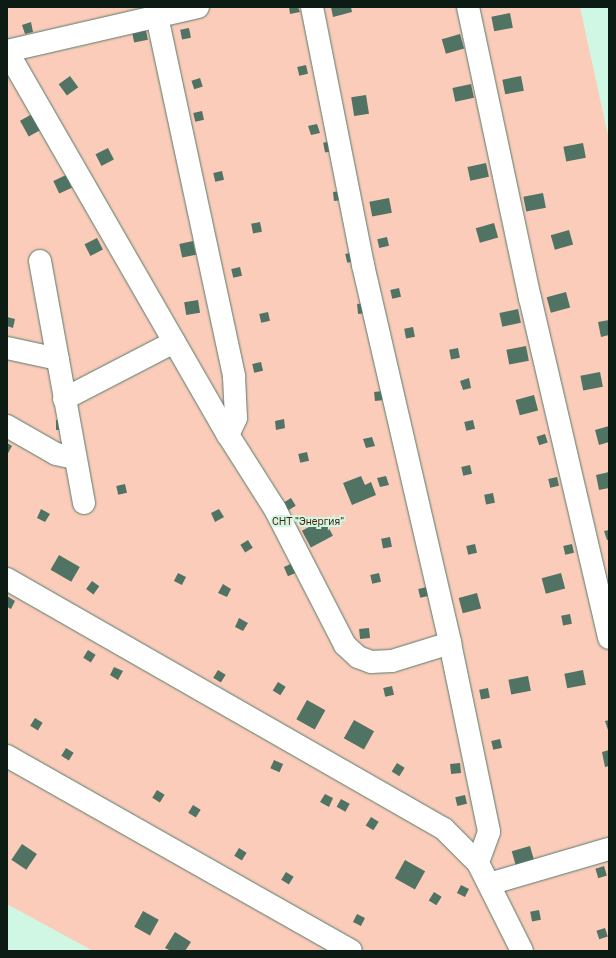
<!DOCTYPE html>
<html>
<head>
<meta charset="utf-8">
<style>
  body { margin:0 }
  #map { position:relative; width:616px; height:958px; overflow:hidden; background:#d0f7e4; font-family:"Golos Text",sans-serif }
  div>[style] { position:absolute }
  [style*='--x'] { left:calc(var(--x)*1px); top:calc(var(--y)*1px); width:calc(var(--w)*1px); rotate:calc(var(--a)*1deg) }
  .green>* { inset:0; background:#fbccba }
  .building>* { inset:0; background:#507363; transform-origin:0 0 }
  .roads { filter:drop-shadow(0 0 1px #577b6b) drop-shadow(0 0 1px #577b6b) }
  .minor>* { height:22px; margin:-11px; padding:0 11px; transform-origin:11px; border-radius:11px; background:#fff }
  span { translate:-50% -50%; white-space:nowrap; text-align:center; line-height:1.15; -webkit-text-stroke:4px #d0f7e4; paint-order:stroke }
  .park-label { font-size:10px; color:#531f08 }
  .frame { position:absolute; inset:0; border:8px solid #0d1b15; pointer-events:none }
</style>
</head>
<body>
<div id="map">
  <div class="green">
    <i style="clip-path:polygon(7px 7px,580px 7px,609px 140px,609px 951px,93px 951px,7px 904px)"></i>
  </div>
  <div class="building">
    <i style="clip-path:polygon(289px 7px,298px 7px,300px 12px,290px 14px)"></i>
    <i style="clip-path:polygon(331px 7px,351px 7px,352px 12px,333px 17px)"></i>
    <i style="left:510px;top:13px;width:15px;height:19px;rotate:79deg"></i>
    <i style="clip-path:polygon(31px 22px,33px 32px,25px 34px,22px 25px)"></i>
    <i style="left:145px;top:26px;width:14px;height:14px;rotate:78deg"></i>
    <i style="left:189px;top:28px;width:10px;height:9px;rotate:79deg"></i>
    <i style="left:460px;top:34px;width:15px;height:19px;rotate:74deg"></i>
    <i style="left:306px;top:65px;width:9px;height:9px;rotate:77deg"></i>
    <i style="left:70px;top:76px;width:14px;height:14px;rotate:54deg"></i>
    <i style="left:521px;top:76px;width:15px;height:19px;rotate:79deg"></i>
    <i style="left:200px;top:78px;width:9px;height:9px;rotate:72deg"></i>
    <i style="left:471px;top:84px;width:14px;height:19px;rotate:78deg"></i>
    <i style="left:366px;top:95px;width:19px;height:15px;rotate:81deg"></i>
    <i style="left:202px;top:111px;width:9px;height:9px;rotate:77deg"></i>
    <i style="left:34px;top:113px;width:18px;height:16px;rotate:61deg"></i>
    <i style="clip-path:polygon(317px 124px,320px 133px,311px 135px,308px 126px)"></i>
    <i style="left:332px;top:141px;width:10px;height:9px;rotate:79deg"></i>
    <i style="left:583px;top:143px;width:15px;height:20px;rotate:79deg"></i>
    <i style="left:108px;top:148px;width:13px;height:14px;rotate:63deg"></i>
    <i style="left:486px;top:163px;width:14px;height:19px;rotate:78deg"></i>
    <i style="left:222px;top:171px;width:9px;height:9px;rotate:77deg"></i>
    <i style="left:66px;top:175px;width:14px;height:14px;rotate:65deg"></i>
    <i style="left:342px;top:191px;width:9px;height:9px;rotate:84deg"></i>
    <i style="left:543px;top:193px;width:15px;height:20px;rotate:79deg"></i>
    <i style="left:389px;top:198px;width:15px;height:20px;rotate:79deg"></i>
    <i style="left:260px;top:222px;width:10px;height:9px;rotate:79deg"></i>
    <i style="left:494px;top:223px;width:15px;height:19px;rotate:74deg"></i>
    <i style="left:569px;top:230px;width:15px;height:19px;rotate:74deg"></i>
    <i style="left:387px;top:237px;width:9px;height:10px;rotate:77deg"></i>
    <i style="left:97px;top:238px;width:13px;height:14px;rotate:63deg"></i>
    <i style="left:193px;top:241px;width:14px;height:14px;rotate:78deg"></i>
    <i style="left:354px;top:252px;width:9px;height:9px;rotate:77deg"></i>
    <i style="left:240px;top:267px;width:9px;height:9px;rotate:77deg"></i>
    <i style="left:399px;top:288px;width:9px;height:9px;rotate:77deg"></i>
    <i style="left:566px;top:292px;width:16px;height:20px;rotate:75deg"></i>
    <i style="left:198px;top:300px;width:13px;height:14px;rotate:81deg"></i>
    <i style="left:366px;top:303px;width:10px;height:9px;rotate:84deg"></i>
    <i style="left:518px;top:309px;width:14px;height:19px;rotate:78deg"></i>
    <i style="left:268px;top:312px;width:9px;height:9px;rotate:77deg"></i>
    <i style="clip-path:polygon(7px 317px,15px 319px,13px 328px,7px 326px)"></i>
    <i style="clip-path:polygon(609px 320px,609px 335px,601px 337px,598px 322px)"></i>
    <i style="left:413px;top:327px;width:10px;height:9px;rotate:79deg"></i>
    <i style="left:526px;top:346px;width:15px;height:20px;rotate:79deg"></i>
    <i style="left:458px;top:348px;width:10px;height:9px;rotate:79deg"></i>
    <i style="left:261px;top:362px;width:9px;height:9px;rotate:77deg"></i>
    <i style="left:600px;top:372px;width:15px;height:20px;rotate:79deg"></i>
    <i style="clip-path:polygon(469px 378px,471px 388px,463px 390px,460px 381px)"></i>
    <i style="left:383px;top:391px;width:9px;height:9px;rotate:84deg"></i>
    <i style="left:534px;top:395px;width:16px;height:19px;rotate:75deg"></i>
    <i style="clip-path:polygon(284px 419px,285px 428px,276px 430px,275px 421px)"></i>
    <i style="left:56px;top:420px;width:9px;height:10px"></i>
    <i style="left:473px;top:420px;width:9px;height:9px;rotate:77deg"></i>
    <i style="clip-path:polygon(609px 426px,609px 442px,599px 445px,595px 430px)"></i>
    <i style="left:545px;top:434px;width:9px;height:9px;rotate:72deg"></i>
    <i style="clip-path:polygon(372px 437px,375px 446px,366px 448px,363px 439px)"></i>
    <i style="clip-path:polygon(7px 443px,12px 446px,7px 455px)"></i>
    <i style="left:307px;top:452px;width:9px;height:9px;rotate:77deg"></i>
    <i style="left:470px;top:465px;width:9px;height:9px;rotate:77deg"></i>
    <i style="clip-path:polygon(609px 472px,609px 488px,599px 490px,596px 475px)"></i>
    <i style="clip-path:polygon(361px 476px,365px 485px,371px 482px,376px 495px,352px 505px,343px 483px)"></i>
    <i style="clip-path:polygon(386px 476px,389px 485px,380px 487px,377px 478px)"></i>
    <i style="left:557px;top:477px;width:9px;height:9px;rotate:77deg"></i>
    <i style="left:125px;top:484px;width:9px;height:9px;rotate:77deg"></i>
    <i style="left:493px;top:493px;width:10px;height:9px;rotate:79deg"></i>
    <i style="left:291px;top:498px;width:9px;height:9px;rotate:58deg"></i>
    <i style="clip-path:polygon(41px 509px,50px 514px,45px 522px,37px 518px)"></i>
    <i style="clip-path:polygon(219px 509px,224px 517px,215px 522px,211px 513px)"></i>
    <i style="left:324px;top:519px;width:19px;height:25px;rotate:62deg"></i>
    <i style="clip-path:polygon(609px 530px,609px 540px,607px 540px,604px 531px)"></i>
    <i style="left:390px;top:537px;width:10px;height:9px;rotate:79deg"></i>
    <i style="left:248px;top:540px;width:9px;height:9px;rotate:58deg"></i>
    <i style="left:475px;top:544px;width:9px;height:9px;rotate:77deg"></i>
    <i style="left:572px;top:544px;width:9px;height:9px;rotate:77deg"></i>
    <i style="left:59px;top:555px;width:24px;height:17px;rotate:30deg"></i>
    <i style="left:293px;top:563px;width:10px;height:10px;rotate:66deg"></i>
    <i style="left:178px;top:573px;width:9px;height:9px;rotate:27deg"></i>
    <i style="left:379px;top:573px;width:9px;height:9px;rotate:77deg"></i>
    <i style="left:561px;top:573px;width:16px;height:20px;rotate:75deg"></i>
    <i style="left:92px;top:581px;width:9px;height:10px;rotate:36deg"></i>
    <i style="clip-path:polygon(223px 584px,231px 589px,227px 597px,218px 593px)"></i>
    <i style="left:427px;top:587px;width:9px;height:9px;rotate:77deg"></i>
    <i style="left:477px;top:593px;width:16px;height:19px;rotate:75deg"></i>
    <i style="clip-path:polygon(7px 596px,15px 601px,11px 609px,7px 607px)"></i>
    <i style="left:570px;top:614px;width:10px;height:9px;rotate:79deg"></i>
    <i style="clip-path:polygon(239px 618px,248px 623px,243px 631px,235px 627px)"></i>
    <i style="left:369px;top:628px;width:10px;height:10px;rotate:84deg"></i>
    <i style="left:88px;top:650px;width:9px;height:9px;rotate:32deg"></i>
    <i style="clip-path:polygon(114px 667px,123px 671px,118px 680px,110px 675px)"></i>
    <i style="left:218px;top:670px;width:9px;height:9px;rotate:32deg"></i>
    <i style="left:583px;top:670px;width:15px;height:19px;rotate:79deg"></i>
    <i style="left:528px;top:676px;width:15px;height:20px;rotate:79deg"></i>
    <i style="left:278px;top:682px;width:9px;height:10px;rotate:32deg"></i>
    <i style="left:392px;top:686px;width:9px;height:9px;rotate:77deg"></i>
    <i style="left:488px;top:688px;width:10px;height:9px;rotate:79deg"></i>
    <i style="left:307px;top:700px;width:21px;height:22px;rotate:29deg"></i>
    <i style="left:35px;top:718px;width:9px;height:9px;rotate:32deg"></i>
    <i style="left:354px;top:720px;width:23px;height:21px;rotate:29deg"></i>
    <i style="clip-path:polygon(609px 720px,609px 730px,608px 730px,605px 721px)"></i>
    <i style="left:500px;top:739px;width:9px;height:9px;rotate:77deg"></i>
    <i style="left:66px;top:748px;width:9px;height:9px;rotate:32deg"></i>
    <i style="clip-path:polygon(609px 750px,609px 766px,605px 767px,602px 752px)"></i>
    <i style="left:274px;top:760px;width:10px;height:9px;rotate:24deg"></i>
    <i style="left:397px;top:763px;width:9px;height:10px;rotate:32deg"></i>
    <i style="left:460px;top:763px;width:10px;height:10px;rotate:84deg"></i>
    <i style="left:157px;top:790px;width:9px;height:9px;rotate:32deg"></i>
    <i style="clip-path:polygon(325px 794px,333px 798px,329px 807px,320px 802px)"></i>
    <i style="left:465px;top:795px;width:9px;height:10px;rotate:77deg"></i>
    <i style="left:341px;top:799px;width:10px;height:9px;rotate:29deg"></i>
    <i style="left:193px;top:805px;width:9px;height:9px;rotate:32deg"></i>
    <i style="left:371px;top:817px;width:9px;height:10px;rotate:32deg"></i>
    <i style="left:22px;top:844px;width:18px;height:19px;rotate:34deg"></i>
    <i style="left:530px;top:846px;width:15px;height:19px;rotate:74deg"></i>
    <i style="left:239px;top:848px;width:9px;height:9px;rotate:32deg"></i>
    <i style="left:405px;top:860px;width:23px;height:21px;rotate:29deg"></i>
    <i style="left:604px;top:866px;width:10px;height:9px;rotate:73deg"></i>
    <i style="left:286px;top:872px;width:9px;height:9px;rotate:32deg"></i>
    <i style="left:461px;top:885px;width:9px;height:9px;rotate:27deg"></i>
    <i style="left:434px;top:892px;width:9px;height:10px;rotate:32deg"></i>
    <i style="left:539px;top:910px;width:10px;height:9px;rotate:79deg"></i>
    <i style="left:143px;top:911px;width:18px;height:18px;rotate:29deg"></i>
    <i style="left:357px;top:914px;width:9px;height:9px;rotate:27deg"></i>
    <i style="left:605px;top:928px;width:9px;height:9px;rotate:72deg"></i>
    <i style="clip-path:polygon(175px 932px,191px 942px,185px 951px,171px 951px,165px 948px)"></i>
  </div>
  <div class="roads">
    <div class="minor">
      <i style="--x:155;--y:7;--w:378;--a:77.9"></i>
      <i style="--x:234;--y:377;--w:41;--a:87.2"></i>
      <i style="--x:236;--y:418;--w:19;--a:115"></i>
      <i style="--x:312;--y:7;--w:263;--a:78.8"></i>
      <i style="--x:363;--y:265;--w:388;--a:77"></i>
      <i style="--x:450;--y:643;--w:193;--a:78.3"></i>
      <i style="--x:489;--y:832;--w:33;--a:110"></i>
      <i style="--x:468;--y:7;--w:298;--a:78"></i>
      <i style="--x:530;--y:298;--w:349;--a:76.9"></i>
      <i style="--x:7;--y:51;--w:443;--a:60.1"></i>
      <i style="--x:228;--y:435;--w:88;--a:57.6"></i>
      <i style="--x:275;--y:509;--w:153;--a:62.8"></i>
      <i style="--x:345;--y:645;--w:18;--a:43"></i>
      <i style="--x:358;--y:657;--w:14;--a:21"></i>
      <i style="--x:371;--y:662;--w:21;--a:-3"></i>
      <i style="--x:392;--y:661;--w:61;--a:-17.2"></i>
      <i style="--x:7;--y:51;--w:196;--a:-13"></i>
      <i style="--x:40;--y:261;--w:246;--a:79.7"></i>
      <i style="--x:7;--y:348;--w:52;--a:12.2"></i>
      <i style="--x:64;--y:399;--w:124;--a:-27.4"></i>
      <i style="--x:7;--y:426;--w:56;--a:29.7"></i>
      <i style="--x:56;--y:454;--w:19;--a:12"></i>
      <i style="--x:7;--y:579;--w:503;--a:29.77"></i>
      <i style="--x:444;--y:829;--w:48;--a:45"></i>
      <i style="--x:478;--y:863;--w:98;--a:63.4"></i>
      <i style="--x:7;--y:756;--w:395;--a:29.5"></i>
      <i style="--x:489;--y:884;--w:125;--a:-16.3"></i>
    </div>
  </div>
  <div class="park-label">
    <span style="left:308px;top:522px">СНТ "Энергия"</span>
  </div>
  <div class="frame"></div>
</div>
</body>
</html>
